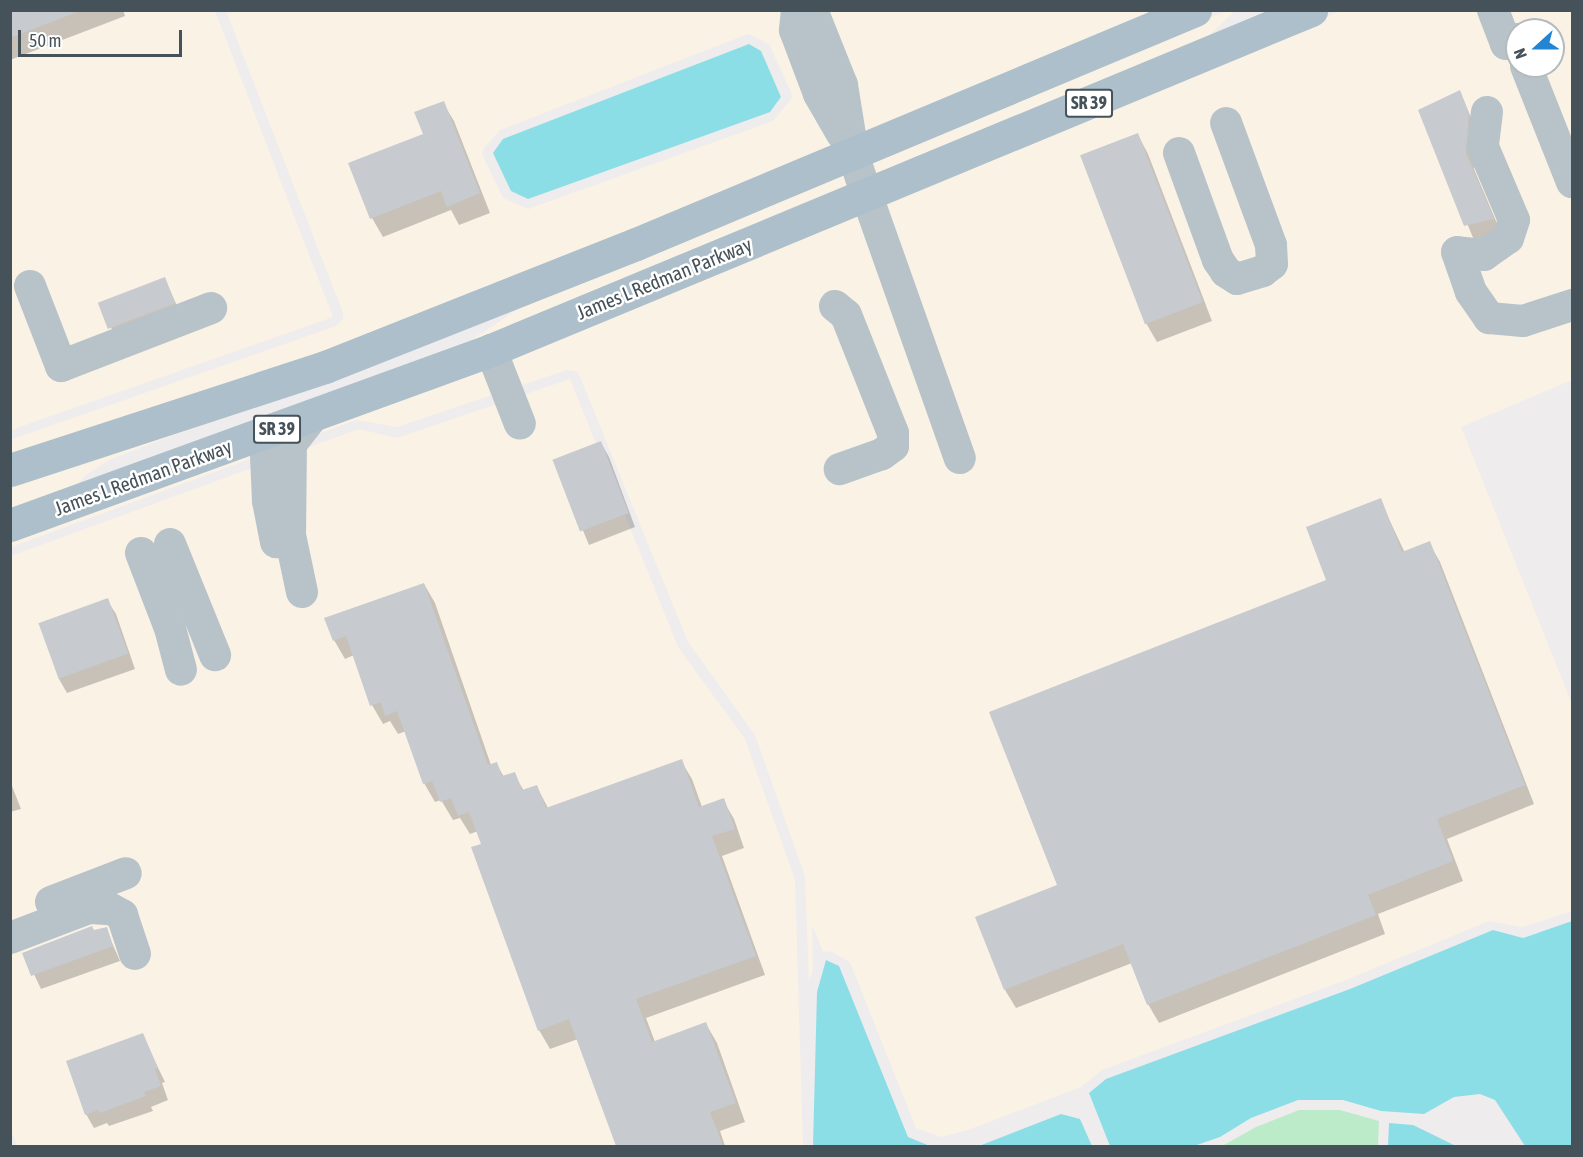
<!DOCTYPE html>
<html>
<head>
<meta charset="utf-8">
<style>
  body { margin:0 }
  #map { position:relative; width:1583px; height:1157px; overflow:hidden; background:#efeced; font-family:"Asap Condensed",sans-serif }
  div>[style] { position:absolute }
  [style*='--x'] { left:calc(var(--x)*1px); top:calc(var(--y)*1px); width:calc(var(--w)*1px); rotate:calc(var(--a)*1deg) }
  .commercial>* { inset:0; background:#faf2e5 }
  .green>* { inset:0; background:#bcebc9 }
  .water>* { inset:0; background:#8cdee6 }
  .shadow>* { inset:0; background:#0003; transform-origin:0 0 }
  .building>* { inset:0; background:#c7cacf; transform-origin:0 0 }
  .minor>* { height:32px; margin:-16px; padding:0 16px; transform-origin:16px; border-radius:16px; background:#b8c3c9 }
  .major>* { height:33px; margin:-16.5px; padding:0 16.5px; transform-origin:16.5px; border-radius:16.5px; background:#adbfca }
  span { translate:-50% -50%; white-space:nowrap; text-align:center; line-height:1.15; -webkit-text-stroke:5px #fff; paint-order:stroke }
  .shield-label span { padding:2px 4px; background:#fff; border:2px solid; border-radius:4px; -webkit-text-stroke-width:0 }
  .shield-label { font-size:18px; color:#465259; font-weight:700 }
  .street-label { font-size:20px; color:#465259 }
  .frame { position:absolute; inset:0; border:12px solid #465259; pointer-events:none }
  .north { position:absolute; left:1505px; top:18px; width:60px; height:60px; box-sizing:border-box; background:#fff; border:2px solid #b5babd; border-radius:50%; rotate:249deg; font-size:16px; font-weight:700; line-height:24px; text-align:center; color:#465259 }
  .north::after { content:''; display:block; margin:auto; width:21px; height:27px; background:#2384d3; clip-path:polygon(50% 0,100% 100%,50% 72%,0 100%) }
  .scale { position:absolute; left:18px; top:30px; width:164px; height:27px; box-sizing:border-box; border:3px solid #465259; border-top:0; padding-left:8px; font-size:18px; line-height:21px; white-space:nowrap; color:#465259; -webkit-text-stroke:4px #fff; paint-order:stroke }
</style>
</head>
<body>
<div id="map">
  <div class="commercial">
    <i style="clip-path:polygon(10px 11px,215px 11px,333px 317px,11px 430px)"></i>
    <i style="clip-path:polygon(evenodd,226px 11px,1168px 11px,394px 328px,11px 458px,10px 440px,336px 326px,343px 319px,343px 313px,226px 11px,748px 34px,769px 44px,791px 92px,792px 98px,773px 121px,528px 209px,503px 198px,482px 154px,484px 148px,500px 130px,748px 34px)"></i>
    <i style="clip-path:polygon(1226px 11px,1235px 11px,1200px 44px,467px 343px,544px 292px,641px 254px)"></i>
    <i style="clip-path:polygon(evenodd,1340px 11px,1572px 11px,1572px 380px,1461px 427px,1572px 704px,1572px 911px,1523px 927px,1489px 921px,1346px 980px,1102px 1070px,1081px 1087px,968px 1130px,941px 1137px,916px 1128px,850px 962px,832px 952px,823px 951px,812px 925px,813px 968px,809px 982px,805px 876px,755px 735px,688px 642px,578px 372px,567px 370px,397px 427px,356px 420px,11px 547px,11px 538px,1214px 63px,1340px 11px,1517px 30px,1553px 30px,1553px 66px,1517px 66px,1517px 30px)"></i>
    <i style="clip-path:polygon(570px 379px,678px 647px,745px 739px,795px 880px,803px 1146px,17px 1146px,11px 1130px,11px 556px,359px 429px,397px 438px)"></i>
    <i style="clip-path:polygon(221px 417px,111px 459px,87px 474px,68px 493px,11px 513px,11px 482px)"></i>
  </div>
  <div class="green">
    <i style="clip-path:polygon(1299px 1110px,1340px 1110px,1379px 1121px,1378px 1146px,1222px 1146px,1256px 1127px)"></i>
  </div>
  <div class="water">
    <i style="clip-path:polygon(749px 44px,761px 51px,781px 97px,770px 112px,528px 199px,511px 191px,493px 153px,503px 139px)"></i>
    <i style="clip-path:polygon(1572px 921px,1572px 1146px,1525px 1146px,1495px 1100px,1480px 1094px,1454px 1097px,1424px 1114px,1381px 1111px,1343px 1100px,1298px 1100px,1251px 1118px,1220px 1137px,1194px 1146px,1110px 1146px,1089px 1093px,1106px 1079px,1350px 989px,1493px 930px,1523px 938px)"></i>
    <i style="clip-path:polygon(826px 960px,839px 966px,908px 1137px,930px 1146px,813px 1146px,817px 992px)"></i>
    <i style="clip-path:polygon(1061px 1114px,1080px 1119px,1092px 1146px,979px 1146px)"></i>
    <i style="clip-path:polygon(1389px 1123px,1413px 1125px,1456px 1146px,1388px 1146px)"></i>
  </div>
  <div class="shadow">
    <i style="clip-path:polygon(10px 10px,123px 10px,125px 16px,10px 60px)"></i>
    <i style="clip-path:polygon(1460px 92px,1476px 129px,1474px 169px,1501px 233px,1474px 240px,1420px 111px)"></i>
    <i style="clip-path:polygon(443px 103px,454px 121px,490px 213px,459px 225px,451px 210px,383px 237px,372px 218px)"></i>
    <i style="clip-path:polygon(1138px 135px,1148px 154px,1212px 321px,1157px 342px,1146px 323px)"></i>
    <i style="left:165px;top:279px;width:42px;height:69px;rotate:66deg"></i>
    <i style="clip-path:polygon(601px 443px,609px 457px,635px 527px,589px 545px,555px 463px)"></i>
    <i style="clip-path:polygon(1380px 500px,1405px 553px,1429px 543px,1440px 562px,1534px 804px,1447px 839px,1463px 881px,1378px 914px,1385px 934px,1159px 1023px,1148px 1004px,1132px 963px,1016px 1008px,1005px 990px,1059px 886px,1328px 581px)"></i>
    <i style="clip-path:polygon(424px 584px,435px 603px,491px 765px,496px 763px,504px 777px,514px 774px,524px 791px,537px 787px,548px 808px,681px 761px,692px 779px,702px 807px,723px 800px,734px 819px,744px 848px,722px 856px,765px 975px,646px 1018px,655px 1042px,706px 1024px,717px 1043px,745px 1122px,720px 1131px,725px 1146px,617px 1146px,578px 1039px,550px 1049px,539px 1030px,478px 831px,470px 834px,460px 818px,453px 820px,441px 800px,435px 802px,424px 783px,406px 731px,398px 734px,390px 721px,383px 724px,372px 705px,354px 655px,345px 659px,334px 640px)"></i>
    <i style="clip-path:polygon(107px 600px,116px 614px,135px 669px,67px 693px,59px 679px,40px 624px)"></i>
    <i style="clip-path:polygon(10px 781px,21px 809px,10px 812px)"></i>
    <i style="clip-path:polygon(106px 929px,120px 961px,41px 989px,24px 953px)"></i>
    <i style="clip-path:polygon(142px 1035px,165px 1082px,162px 1083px,168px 1100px,151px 1107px,153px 1111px,109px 1126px,107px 1123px,94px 1128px,86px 1114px)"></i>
  </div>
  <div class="building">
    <i style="clip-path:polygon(10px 10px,77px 10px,77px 12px,10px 38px)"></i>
    <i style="clip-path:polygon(1460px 90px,1469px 113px,1466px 153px,1494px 219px,1464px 226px,1418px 110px)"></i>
    <i style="clip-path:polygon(444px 101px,480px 193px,447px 207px,441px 191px,370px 219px,348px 163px,423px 134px,414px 112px)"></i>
    <i style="left:1138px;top:133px;width:181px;height:62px;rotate:69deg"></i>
    <i style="left:165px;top:277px;width:28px;height:72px;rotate:69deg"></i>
    <i style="left:601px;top:441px;width:77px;height:52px;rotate:69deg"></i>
    <i style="clip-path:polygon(1381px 498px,1402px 552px,1430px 541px,1525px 785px,1437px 819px,1453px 861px,1368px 895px,1376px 915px,1147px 1005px,1123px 944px,1004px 990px,975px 917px,1057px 885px,989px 712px,1326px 580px,1306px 527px)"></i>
    <i style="clip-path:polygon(424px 583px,488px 765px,497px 762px,502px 776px,515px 772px,522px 790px,537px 785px,546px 808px,682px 759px,699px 807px,724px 798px,735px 829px,712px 836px,756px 956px,636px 999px,652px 1042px,706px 1022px,736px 1103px,710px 1112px,723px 1146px,616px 1146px,569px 1019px,538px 1031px,471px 847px,481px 844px,469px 812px,458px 816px,451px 798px,440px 802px,432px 781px,423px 784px,397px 711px,385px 716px,381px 702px,370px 706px,346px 636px,333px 641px,324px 618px)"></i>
    <i style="left:108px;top:598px;width:59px;height:74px;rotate:70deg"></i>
    <i style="clip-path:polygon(92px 926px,94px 930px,107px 927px,113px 946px,31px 976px,22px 953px)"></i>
    <i style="clip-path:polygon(143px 1033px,158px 1068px,155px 1069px,161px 1086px,144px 1092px,146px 1096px,100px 1113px,98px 1110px,85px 1115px,66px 1061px)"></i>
  </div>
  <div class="minor">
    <i style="--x:797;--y:10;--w:20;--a:96"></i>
    <i style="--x:795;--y:30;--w:68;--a:69.4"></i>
    <i style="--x:819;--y:94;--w:46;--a:60.1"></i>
    <i style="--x:812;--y:10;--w:81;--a:68.2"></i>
    <i style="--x:842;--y:85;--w:70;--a:80.9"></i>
    <i style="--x:853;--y:154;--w:44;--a:71.6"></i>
    <i style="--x:867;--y:196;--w:278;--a:70.5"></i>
    <i style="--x:1493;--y:10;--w:36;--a:69"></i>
    <i style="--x:1506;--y:44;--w:12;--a:-24"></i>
    <i style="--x:1526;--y:66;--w:125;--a:68.4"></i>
    <i style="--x:1487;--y:112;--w:35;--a:97"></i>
    <i style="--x:1483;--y:147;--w:79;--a:67"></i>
    <i style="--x:1514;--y:220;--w:19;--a:108"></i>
    <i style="--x:1508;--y:238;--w:29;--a:145"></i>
    <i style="--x:1484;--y:255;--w:27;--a:-174"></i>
    <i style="--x:1457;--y:252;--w:42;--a:70.7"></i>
    <i style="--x:1471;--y:292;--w:32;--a:55"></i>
    <i style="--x:1489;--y:318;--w:34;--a:5"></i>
    <i style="--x:1523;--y:321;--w:52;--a:-18.1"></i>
    <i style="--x:1179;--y:153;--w:114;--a:70"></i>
    <i style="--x:1218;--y:260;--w:14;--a:56"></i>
    <i style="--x:1226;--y:272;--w:13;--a:32"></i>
    <i style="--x:1237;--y:279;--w:27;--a:-17"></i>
    <i style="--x:1263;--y:271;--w:11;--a:-38"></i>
    <i style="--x:1272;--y:264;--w:19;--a:-93"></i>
    <i style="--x:1271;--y:245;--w:130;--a:-110.2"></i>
    <i style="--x:30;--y:286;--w:86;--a:68.8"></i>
    <i style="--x:61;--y:366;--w:161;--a:-21.1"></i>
    <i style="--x:835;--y:306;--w:14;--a:39"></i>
    <i style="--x:846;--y:315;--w:127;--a:68.3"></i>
    <i style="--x:893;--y:433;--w:13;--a:90"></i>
    <i style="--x:893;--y:446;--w:14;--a:144"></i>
    <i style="--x:882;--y:454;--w:45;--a:160.3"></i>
    <i style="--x:491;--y:350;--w:79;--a:68.6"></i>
    <i style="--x:265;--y:433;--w:68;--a:87.5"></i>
    <i style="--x:268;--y:501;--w:42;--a:79"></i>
    <i style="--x:170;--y:544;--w:120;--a:67.9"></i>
    <i style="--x:141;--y:553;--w:80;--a:68.9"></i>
    <i style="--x:170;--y:628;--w:43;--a:75.3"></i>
    <i style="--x:302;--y:592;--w:58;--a:-101.9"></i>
    <i style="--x:290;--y:535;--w:91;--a:-89.4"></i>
    <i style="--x:291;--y:444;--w:37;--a:-52"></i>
    <i style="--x:51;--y:902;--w:80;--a:-21.1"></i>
    <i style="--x:10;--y:938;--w:85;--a:-20.8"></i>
    <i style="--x:89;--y:908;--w:22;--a:3"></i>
    <i style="--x:111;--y:909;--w:13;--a:29"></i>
    <i style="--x:122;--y:915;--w:41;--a:71.6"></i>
  </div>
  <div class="major">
    <i style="--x:10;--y:470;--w:331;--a:-18.1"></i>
    <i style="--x:325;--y:367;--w:334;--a:-21.6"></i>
    <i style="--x:636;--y:244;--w:606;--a:-22.71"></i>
    <i style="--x:10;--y:525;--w:512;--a:-19.99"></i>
    <i style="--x:491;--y:350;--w:888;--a:-22.52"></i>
  </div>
  <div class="shield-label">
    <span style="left:1089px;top:103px">SR 39</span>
    <span style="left:277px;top:429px">SR 39</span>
  </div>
  <div class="street-label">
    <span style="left:664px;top:278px;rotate:-22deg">James L Redman Parkway</span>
    <span style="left:143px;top:477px;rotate:-20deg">James L Redman Parkway</span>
  </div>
  <div class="frame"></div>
  <div class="north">N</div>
  <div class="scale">50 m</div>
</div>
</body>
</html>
